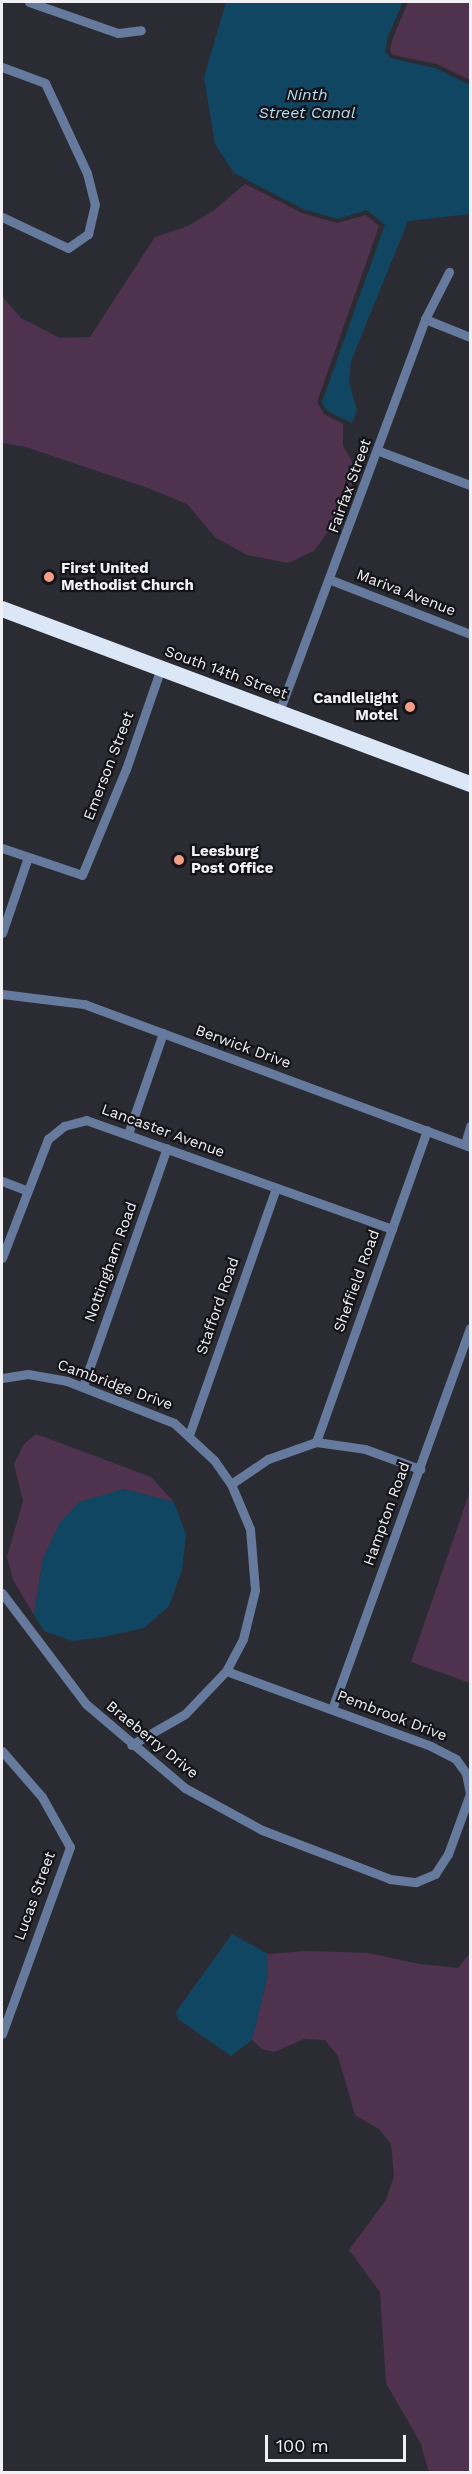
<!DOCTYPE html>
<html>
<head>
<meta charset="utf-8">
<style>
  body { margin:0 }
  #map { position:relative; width:472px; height:2474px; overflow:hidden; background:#2b2c33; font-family:"Work Sans",sans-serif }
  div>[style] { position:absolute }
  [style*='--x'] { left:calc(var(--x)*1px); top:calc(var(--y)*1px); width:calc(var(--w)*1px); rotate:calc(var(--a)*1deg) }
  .green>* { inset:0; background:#4f334e }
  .water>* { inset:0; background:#114663 }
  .street>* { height:9px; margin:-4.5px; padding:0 4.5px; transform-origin:4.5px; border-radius:4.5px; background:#657a9d }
  .highway>* { height:16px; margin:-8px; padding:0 8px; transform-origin:8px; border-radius:8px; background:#dbe6f7 }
  .dots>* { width:16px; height:16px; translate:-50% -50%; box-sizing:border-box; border:3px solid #141418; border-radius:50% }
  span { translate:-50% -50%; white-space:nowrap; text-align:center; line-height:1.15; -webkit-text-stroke:4.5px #141418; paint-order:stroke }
  .street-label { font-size:15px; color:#f0f0f5 }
  .poi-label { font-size:15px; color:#f0f0f5; font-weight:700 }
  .left { translate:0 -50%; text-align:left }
  .right { translate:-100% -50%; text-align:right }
  .water-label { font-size:16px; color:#b1ddfb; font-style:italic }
  .frame { position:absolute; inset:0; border:3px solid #f0f0f5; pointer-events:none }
  .scale { position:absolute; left:265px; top:2435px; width:141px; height:27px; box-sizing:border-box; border:3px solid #f0f0f5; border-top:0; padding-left:8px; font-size:18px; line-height:21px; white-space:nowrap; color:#f0f0f5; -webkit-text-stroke:4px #141418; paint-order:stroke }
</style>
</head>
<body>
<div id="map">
  <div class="green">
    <i style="clip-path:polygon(408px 2px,470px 2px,470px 80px,437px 64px,393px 55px,390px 50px,393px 38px)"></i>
    <i style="clip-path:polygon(245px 184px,302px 213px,337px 223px,366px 215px,379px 226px,317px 402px,324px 414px,343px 424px,343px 446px,358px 472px,330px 529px,314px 551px,288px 563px,247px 555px,215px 537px,187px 504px,148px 488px,26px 447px,2px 443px,2px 296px,21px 318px,60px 338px,90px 337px,155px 237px,186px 227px,213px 211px)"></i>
    <i style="clip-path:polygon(36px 1434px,151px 1477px,174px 1502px,123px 1489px,43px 1558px,34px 1615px,13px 1580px,7px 1557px,23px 1501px,14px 1464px,24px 1444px)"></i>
    <i style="clip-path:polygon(470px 1491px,470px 1683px,411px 1662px)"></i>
    <i style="clip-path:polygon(306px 1951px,368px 1953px,419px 1964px,458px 1968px,470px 1953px,470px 2472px,429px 2472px,420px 2442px,386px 2383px,380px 2292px,349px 2250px,386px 2200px,394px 2176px,391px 2144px,379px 2129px,355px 2115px,338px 2056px,325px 2040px,304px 2039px,274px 2052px,262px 2049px,252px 2040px,268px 1975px,268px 1954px)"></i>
  </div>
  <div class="water">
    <i style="clip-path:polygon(226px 2px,403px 2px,388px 36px,385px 51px,390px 58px,435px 68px,470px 85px,470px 214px,408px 221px,351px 361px,349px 382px,357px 410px,352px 423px,327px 411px,322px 402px,385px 225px,367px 210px,338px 219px,303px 209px,234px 173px,215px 144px,204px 77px)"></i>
    <i style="clip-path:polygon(123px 1489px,174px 1502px,186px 1534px,182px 1570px,169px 1606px,144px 1628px,103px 1637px,72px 1641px,44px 1631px,34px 1615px,43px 1558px,59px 1524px,79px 1502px)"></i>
    <i style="clip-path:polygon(232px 1934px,268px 1954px,268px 1975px,252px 2040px,231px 2056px,178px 2019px,176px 2012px)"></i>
  </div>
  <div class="street">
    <i style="--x:29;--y:2;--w:94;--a:19.2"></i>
    <i style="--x:118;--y:33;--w:23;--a:-7"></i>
    <i style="--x:2;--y:67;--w:46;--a:20.4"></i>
    <i style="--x:45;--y:83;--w:99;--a:65"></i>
    <i style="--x:87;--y:173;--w:32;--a:76"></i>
    <i style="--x:95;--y:204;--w:31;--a:103"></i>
    <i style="--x:88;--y:234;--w:24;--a:145"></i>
    <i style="--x:68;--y:248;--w:73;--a:-154.8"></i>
    <i style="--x:425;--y:319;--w:48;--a:21.8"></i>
    <i style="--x:379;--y:451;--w:97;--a:20.5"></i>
    <i style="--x:331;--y:580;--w:149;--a:21.2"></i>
    <i style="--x:279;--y:712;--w:419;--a:-69.6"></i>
    <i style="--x:425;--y:319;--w:53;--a:-62.9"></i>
    <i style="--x:2;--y:848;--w:84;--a:18.6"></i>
    <i style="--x:82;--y:875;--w:115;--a:-67.5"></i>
    <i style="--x:126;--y:769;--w:107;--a:-70.9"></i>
    <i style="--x:2;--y:933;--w:80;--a:-71.1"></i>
    <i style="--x:2;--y:994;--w:83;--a:7"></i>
    <i style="--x:84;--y:1004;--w:412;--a:20.3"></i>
    <i style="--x:128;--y:1134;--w:107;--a:-70.9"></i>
    <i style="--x:465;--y:1144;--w:19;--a:-74"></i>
    <i style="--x:2;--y:1181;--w:26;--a:21"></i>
    <i style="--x:2;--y:1258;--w:128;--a:-68.9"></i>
    <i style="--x:48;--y:1139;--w:21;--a:-39"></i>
    <i style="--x:64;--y:1126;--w:23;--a:-15"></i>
    <i style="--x:86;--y:1120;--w:325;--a:19.6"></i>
    <i style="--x:2;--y:1378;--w:26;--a:-9"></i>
    <i style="--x:28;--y:1374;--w:40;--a:10"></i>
    <i style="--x:67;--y:1381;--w:115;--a:21.4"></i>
    <i style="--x:174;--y:1423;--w:54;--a:42.8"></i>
    <i style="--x:214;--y:1460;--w:29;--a:55"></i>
    <i style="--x:231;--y:1484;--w:49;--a:67.1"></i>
    <i style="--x:250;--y:1529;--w:61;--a:85.3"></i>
    <i style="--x:255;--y:1590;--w:50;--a:103.8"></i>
    <i style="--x:243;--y:1639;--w:36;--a:118"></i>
    <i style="--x:226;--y:1671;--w:59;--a:133.6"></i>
    <i style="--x:185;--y:1714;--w:62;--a:150.1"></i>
    <i style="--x:83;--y:1386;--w:252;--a:-70.6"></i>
    <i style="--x:189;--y:1435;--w:262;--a:-70.6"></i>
    <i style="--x:316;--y:1442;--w:331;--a:-70.4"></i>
    <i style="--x:231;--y:1484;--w:45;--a:-34"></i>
    <i style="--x:268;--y:1459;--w:51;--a:-19.5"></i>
    <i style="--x:316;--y:1442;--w:49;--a:8.1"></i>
    <i style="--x:365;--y:1449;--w:59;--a:20"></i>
    <i style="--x:2;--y:1593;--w:139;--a:52.9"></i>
    <i style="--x:86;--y:1704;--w:130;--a:40.3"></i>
    <i style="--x:185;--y:1788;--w:88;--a:28.6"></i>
    <i style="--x:262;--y:1830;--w:137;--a:20.9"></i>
    <i style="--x:390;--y:1879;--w:26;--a:7"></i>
    <i style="--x:416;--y:1882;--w:21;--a:-23"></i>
    <i style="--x:435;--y:1874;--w:24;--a:-57"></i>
    <i style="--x:448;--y:1854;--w:64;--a:-69.9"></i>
    <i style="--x:470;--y:1794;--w:21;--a:-101"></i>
    <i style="--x:466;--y:1773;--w:17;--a:-126"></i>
    <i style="--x:456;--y:1759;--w:28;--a:-153"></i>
    <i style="--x:431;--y:1746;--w:218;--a:-159.9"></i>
    <i style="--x:332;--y:1709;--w:405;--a:-70.1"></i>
    <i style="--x:2;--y:1751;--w:61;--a:49"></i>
    <i style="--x:42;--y:1797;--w:57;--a:60.8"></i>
    <i style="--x:70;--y:1847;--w:199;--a:110"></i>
  </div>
  <div class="highway">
    <i style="--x:2;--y:609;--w:500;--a:20.5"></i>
  </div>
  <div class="dots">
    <i style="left:49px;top:577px;background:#f49e88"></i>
    <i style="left:410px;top:707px;background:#f49e88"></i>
    <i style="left:179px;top:860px;background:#f49e88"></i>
  </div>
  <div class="street-label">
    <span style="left:350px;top:486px;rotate:-70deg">Fairfax Street</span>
    <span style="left:406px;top:593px;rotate:21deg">Mariva Avenue</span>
    <span style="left:226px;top:673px;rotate:20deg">South 14th Street</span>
    <span style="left:109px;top:766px;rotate:-69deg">Emerson Street</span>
    <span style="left:243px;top:1047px;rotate:20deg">Berwick Drive</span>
    <span style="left:163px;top:1131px;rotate:20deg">Lancaster Avenue</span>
    <span style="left:111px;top:1262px;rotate:-70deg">Nottingham Road</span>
    <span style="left:357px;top:1281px;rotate:-70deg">Sheffield Road</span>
    <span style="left:218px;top:1306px;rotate:-71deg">Stafford Road</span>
    <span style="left:115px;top:1385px;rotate:20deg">Cambridge Drive</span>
    <span style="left:387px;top:1514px;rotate:-70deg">Hampton Road</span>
    <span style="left:392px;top:1716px;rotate:21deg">Pembrook Drive</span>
    <span style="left:152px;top:1740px;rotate:39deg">Braeberry Drive</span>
    <span style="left:35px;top:1896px;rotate:-70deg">Lucas Street</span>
  </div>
  <div class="poi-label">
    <span class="left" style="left:61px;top:577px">First United<br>Methodist Church</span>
    <span class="right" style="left:398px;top:707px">Candlelight<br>Motel</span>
    <span class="left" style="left:191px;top:860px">Leesburg<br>Post Office</span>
  </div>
  <div class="water-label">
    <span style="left:307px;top:104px">Ninth<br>Street Canal</span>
  </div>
  <div class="frame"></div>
  <div class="scale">100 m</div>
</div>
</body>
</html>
